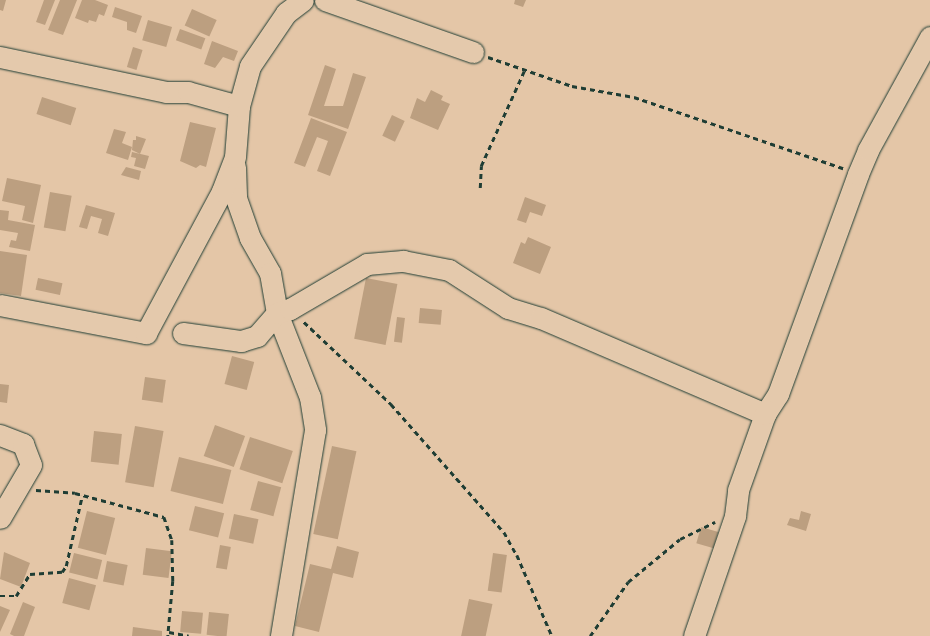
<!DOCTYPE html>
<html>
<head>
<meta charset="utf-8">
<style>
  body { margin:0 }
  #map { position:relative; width:930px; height:636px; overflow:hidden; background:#e4c6a7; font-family:"Balsamiq Sans",sans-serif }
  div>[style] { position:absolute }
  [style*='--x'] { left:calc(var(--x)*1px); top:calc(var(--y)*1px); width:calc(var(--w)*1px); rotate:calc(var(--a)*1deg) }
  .building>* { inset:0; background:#bc9f80; transform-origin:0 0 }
  .path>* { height:2.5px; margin-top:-1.25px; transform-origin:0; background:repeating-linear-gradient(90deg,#1f3d34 0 5px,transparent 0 9px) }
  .roads { filter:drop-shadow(0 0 1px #1f3d34) drop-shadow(0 0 1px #1f3d34) }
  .minor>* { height:21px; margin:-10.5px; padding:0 10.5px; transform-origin:10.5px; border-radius:10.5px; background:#e4c9ac }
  span { translate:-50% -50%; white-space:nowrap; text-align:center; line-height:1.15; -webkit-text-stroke:5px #e4c9ac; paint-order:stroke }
</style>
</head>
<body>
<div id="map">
  <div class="building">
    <i style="clip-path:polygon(0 0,6px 0,3px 11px,0 10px)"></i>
    <i style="clip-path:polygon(44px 0,55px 0,45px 25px,36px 22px)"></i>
    <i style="clip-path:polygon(60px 0,77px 0,63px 35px,48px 30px)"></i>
    <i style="clip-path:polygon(82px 0,95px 0,108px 5px,104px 16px,99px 14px,96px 22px,89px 20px,88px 23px,75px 18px)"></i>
    <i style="clip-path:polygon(515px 0,526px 0,523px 7px,514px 4px)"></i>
    <i style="clip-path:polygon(115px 7px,142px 16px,136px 33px,127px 30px,127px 22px,112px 17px)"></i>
    <i style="left:192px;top:9px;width:27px;height:18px;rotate:24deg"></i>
    <i style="left:148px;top:20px;width:25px;height:21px;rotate:16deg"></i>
    <i style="left:180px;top:29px;width:27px;height:12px;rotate:20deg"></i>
    <i style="clip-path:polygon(212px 41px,238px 51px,234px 61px,223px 57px,215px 68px,204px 64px)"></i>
    <i style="left:133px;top:47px;width:10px;height:21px;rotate:17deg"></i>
    <i style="clip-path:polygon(325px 65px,336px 69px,324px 106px,343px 106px,353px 73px,366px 77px,348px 129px,308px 115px)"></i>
    <i style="clip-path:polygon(431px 90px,443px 96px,441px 100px,450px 104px,438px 130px,410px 118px,417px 98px,425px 102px)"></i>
    <i style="left:42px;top:97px;width:36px;height:18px;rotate:18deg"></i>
    <i style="left:392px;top:115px;width:14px;height:23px;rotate:25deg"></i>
    <i style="clip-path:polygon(311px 118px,347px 132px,330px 176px,317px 171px,328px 141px,317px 137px,305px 167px,294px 163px)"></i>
    <i style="clip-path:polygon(190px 122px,216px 128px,206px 167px,200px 165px,196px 168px,180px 161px)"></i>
    <i style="clip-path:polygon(114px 129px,126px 132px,122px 143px,132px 147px,128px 160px,106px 153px)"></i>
    <i style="clip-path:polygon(136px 136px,146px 139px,140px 154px,132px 150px,133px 140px,136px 140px)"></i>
    <i style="clip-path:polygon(132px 152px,149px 156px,145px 169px,134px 166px,136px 158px,131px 157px)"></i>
    <i style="clip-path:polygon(126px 167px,141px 171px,139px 180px,121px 175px)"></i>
    <i style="clip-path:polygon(7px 178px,41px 185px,33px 223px,22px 220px,25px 206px,2px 201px)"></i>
    <i style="left:50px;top:192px;width:22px;height:36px;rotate:10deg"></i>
    <i style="clip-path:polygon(525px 197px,546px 205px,542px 216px,530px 212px,526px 223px,517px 220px)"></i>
    <i style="clip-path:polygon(86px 205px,115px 213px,108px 236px,98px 233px,102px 219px,91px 216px,87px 229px,79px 227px)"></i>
    <i style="clip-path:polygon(0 210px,9px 211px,8px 220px,35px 225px,30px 251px,9px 247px,11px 240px,16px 241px,18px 233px,0 230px)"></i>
    <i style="clip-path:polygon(528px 237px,551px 247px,540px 274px,513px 263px,521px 242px,525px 244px)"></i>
    <i style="clip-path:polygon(0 251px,27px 255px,21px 296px,0 293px)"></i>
    <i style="left:38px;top:278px;width:25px;height:12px;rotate:12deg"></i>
    <i style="left:366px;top:278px;width:32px;height:62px;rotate:11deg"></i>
    <i style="left:420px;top:308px;width:22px;height:15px;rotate:5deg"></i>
    <i style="left:397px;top:317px;width:8px;height:25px;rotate:7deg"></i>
    <i style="left:232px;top:356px;width:23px;height:29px;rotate:15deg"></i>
    <i style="left:145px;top:377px;width:21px;height:23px;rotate:8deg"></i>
    <i style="clip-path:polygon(0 384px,9px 385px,7px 403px,0 402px)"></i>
    <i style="left:215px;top:425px;width:32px;height:33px;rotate:20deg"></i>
    <i style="left:135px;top:426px;width:29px;height:57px;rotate:10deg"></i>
    <i style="left:94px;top:431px;width:28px;height:31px;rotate:6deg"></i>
    <i style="left:250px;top:437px;width:45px;height:34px;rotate:18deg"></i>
    <i style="left:332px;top:446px;width:25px;height:90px;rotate:12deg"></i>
    <i style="left:179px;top:457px;width:54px;height:35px;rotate:14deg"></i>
    <i style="left:258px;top:481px;width:24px;height:30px;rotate:15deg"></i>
    <i style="left:195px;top:506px;width:30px;height:25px;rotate:14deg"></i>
    <i style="left:87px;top:511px;width:29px;height:38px;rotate:14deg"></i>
    <i style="clip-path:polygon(801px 511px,811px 514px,806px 531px,787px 525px,790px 518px,799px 520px)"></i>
    <i style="left:234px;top:514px;width:25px;height:25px;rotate:12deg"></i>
    <i style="left:701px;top:527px;width:18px;height:17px;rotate:16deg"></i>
    <i style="left:220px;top:545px;width:11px;height:23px;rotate:10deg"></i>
    <i style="clip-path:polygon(337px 546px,359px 552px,353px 578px,333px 573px,319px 632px,295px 626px,310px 564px,331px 569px)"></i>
    <i style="left:146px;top:548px;width:26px;height:27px;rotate:7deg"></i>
    <i style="clip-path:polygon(4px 552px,30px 563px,21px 587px,0 579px)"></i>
    <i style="left:74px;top:553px;width:29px;height:20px;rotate:14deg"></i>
    <i style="left:493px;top:553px;width:14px;height:38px;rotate:8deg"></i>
    <i style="left:107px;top:561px;width:21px;height:21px;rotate:11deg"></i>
    <i style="left:69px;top:578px;width:28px;height:26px;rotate:15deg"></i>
    <i style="left:469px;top:599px;width:24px;height:38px;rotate:12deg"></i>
    <i style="clip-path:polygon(23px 602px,35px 607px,24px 636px,14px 636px,10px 634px)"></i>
    <i style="clip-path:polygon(0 606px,10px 610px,0 632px)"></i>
    <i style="left:182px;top:611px;width:21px;height:21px;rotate:5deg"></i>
    <i style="left:209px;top:612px;width:20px;height:23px;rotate:6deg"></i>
    <i style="clip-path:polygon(133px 627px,162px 631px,162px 636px,132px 636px)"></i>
  </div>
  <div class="path">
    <i style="--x:488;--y:57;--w:89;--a:19"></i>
    <i style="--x:572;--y:86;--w:63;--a:10.1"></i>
    <i style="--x:634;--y:97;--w:221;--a:18.8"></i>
    <i style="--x:480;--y:188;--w:22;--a:-87"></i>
    <i style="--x:481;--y:166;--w:104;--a:-65.6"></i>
    <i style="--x:304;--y:322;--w:120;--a:43.3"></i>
    <i style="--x:391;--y:404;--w:171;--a:48.6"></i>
    <i style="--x:504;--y:532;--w:26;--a:61"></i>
    <i style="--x:517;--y:555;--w:88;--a:66.6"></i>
    <i style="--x:36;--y:490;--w:39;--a:4"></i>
    <i style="--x:75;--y:493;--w:92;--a:15.1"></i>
    <i style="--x:164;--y:517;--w:24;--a:71"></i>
    <i style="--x:172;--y:540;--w:41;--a:88.6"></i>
    <i style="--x:173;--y:581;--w:55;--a:95.2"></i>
    <i style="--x:0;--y:596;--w:16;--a:0"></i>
    <i style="--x:16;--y:596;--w:26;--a:-58"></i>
    <i style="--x:30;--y:574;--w:32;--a:-4"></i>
    <i style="--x:62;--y:572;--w:7;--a:-56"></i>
    <i style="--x:66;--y:566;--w:72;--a:-77.1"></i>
    <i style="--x:169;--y:632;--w:20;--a:11"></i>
    <i style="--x:590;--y:636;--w:66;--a:-54.9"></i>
    <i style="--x:628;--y:582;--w:67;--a:-39.6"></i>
    <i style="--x:680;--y:539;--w:39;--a:-26"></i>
  </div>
  <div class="roads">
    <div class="minor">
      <i style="--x:325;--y:0;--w:157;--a:19.4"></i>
      <i style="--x:0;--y:57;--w:170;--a:11.9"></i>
      <i style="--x:166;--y:92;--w:22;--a:0"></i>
      <i style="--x:188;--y:92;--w:53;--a:15.4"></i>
      <i style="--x:235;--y:167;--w:31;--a:88"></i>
      <i style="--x:236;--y:198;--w:42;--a:70.7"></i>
      <i style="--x:250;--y:238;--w:40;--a:60.3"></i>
      <i style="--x:270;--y:273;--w:41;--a:80.1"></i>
      <i style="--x:277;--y:313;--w:90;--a:68.6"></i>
      <i style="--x:310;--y:397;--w:33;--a:81"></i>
      <i style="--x:315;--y:430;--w:209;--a:99.4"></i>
      <i style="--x:0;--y:305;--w:149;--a:10.9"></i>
      <i style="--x:146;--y:333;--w:161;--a:-61.8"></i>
      <i style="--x:222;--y:191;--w:36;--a:-69"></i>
      <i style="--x:235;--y:157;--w:51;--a:-85.5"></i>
      <i style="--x:239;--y:106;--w:41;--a:-74.6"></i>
      <i style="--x:250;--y:66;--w:64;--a:-55.8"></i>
      <i style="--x:286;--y:13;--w:21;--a:-37"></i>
      <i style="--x:183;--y:333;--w:59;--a:7.9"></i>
      <i style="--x:241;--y:341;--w:17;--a:-17"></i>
      <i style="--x:257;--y:336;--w:30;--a:-49"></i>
      <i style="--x:277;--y:313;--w:14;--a:-17"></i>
      <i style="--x:290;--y:309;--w:89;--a:-30.3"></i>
      <i style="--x:367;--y:264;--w:36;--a:-5"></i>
      <i style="--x:403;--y:261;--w:47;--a:11.1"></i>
      <i style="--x:449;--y:270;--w:70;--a:32.8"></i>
      <i style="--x:508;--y:308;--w:34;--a:17"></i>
      <i style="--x:541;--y:318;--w:244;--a:23.2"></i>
      <i style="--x:0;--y:435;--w:25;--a:21"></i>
      <i style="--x:23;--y:444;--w:22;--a:69"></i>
      <i style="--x:31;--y:465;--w:61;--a:120.3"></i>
      <i style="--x:694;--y:636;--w:127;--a:-71.1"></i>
      <i style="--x:735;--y:516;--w:26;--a:-83"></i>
      <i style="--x:738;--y:490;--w:81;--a:-70.4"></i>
      <i style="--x:765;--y:414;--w:24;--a:-57"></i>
      <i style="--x:778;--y:394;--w:234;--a:-70"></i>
      <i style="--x:858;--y:174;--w:26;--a:-67"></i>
      <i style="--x:868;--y:150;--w:129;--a:-61.2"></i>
    </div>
  </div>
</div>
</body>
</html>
